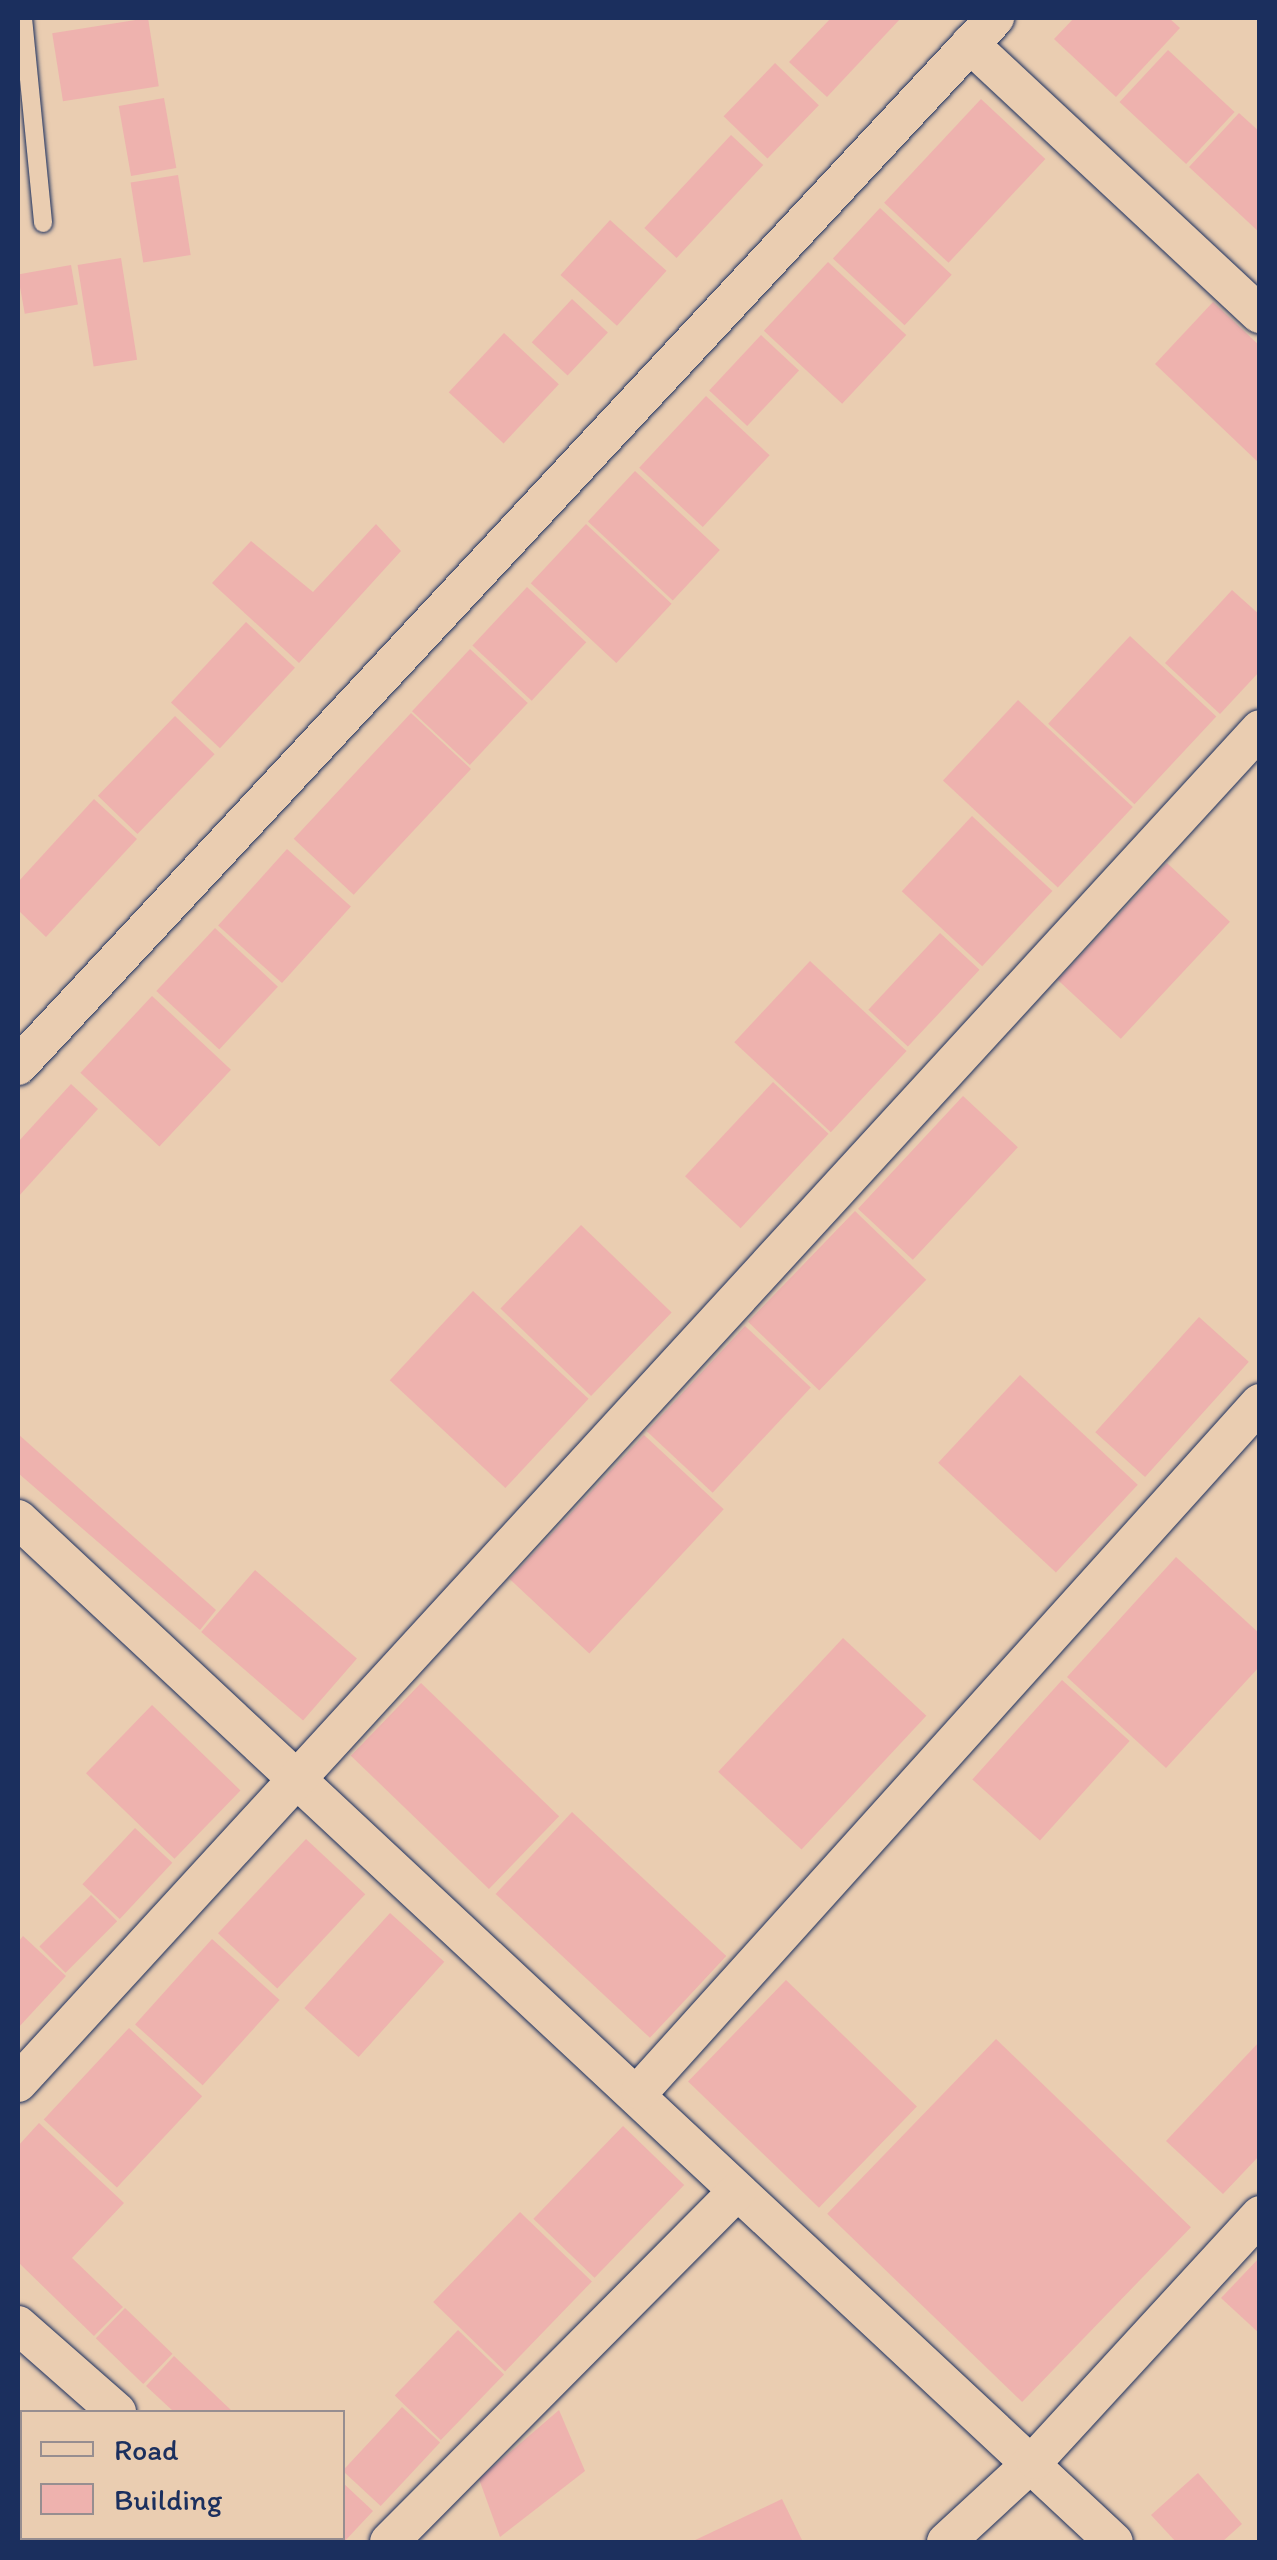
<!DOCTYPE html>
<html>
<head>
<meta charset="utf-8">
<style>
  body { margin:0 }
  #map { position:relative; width:1277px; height:2560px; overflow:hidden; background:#eacdb1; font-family:Itim,sans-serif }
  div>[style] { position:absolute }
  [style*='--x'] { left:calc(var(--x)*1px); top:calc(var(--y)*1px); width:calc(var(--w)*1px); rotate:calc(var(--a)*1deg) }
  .building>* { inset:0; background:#eeb2ae; transform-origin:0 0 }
  .roads { filter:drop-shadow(0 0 2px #1b2f5e) drop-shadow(0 0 2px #1b2f5e) }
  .lane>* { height:18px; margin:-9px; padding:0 9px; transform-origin:9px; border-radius:9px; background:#eacdb1 }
  .street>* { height:38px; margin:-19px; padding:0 19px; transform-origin:19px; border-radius:19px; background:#eacdb1 }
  span { translate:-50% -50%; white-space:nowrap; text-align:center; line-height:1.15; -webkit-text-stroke:8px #eacdb1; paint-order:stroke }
  .frame { position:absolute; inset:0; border:20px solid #1b2f5e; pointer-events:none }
  .legend { position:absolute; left:20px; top:2410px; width:325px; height:130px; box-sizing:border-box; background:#eacdb1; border:2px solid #978e90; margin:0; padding:12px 18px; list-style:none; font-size:30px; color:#1b2f5e }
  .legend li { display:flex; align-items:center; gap:20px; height:50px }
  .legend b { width:50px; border:2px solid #978e90 }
</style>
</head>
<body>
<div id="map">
  <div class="building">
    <i style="left:148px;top:18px;width:69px;height:97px;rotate:81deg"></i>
    <i style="clip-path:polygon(831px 18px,901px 18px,827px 97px,789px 62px)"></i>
    <i style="clip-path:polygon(1074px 18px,1169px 18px,1180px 28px,1116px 97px,1054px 39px)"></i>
    <i style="left:1168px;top:50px;width:91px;height:71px;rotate:43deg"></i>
    <i style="left:775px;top:63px;width:61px;height:74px;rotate:44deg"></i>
    <i style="left:164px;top:98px;width:71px;height:46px;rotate:80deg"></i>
    <i style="left:981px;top:99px;width:88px;height:142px;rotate:43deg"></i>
    <i style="clip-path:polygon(1239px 113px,1260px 132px,1260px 233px,1189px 167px)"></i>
    <i style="left:731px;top:135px;width:44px;height:127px;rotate:43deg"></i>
    <i style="left:178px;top:175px;width:81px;height:48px;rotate:81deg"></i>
    <i style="left:880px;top:208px;width:98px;height:69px;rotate:43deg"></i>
    <i style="left:610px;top:220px;width:76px;height:74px;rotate:42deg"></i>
    <i style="left:121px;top:258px;width:103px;height:44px;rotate:81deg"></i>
    <i style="left:828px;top:262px;width:107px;height:94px;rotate:43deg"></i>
    <i style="left:71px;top:265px;width:40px;height:54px;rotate:80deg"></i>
    <i style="left:572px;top:299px;width:49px;height:59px;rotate:43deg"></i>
    <i style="clip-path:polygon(1213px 302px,1260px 346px,1260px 464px,1155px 364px)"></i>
    <i style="left:504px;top:333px;width:75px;height:81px;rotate:43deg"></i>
    <i style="left:761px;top:335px;width:52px;height:76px;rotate:43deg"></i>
    <i style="left:706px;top:396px;width:87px;height:98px;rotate:43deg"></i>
    <i style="left:635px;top:471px;width:116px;height:69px;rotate:43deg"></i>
    <i style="clip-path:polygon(376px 524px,401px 551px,299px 663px,212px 583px,251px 541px,313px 592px)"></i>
    <i style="left:586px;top:524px;width:117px;height:81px;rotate:43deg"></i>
    <i style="left:527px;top:587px;width:81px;height:80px;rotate:43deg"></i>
    <i style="clip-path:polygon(1232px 590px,1260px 615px,1260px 671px,1220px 714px,1165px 663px)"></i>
    <i style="left:246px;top:622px;width:67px;height:110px;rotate:43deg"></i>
    <i style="left:1130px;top:636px;width:118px;height:120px;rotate:43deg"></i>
    <i style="left:470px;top:649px;width:79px;height:85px;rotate:43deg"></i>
    <i style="left:1018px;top:700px;width:157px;height:110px;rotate:43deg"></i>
    <i style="left:411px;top:713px;width:82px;height:172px;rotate:43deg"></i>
    <i style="left:175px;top:716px;width:55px;height:111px;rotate:44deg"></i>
    <i style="clip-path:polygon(94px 799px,137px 839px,46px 937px,18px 910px,18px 882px)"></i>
    <i style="left:972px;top:816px;width:110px;height:103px;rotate:43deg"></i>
    <i style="left:287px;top:849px;width:86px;height:103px;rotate:42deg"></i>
    <i style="left:1167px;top:863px;width:86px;height:160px;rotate:43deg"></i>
    <i style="left:215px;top:928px;width:86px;height:86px;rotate:43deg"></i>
    <i style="left:940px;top:933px;width:54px;height:105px;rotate:43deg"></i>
    <i style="left:810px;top:961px;width:132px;height:111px;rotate:43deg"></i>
    <i style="left:152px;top:996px;width:108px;height:105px;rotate:43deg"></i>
    <i style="left:773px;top:1082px;width:76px;height:129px;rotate:43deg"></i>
    <i style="clip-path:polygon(71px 1084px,98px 1109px,18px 1197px,18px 1142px)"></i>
    <i style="left:963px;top:1096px;width:75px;height:154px;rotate:43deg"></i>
    <i style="left:855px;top:1211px;width:99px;height:154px;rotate:44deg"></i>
    <i style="left:581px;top:1225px;width:126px;height:116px;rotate:44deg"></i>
    <i style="left:473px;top:1291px;width:158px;height:122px;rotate:43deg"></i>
    <i style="left:1199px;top:1317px;width:67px;height:155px;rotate:42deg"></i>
    <i style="left:745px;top:1326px;width:90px;height:144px;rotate:43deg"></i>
    <i style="left:1020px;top:1375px;width:161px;height:120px;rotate:43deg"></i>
    <i style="clip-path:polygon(18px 1434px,216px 1610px,200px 1630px,18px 1473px)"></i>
    <i style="left:644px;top:1435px;width:109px;height:197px;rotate:43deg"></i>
    <i style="clip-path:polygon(1176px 1557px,1260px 1634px,1260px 1666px,1166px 1768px,1067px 1677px)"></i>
    <i style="left:255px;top:1570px;width:135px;height:82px;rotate:41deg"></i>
    <i style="left:843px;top:1638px;width:114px;height:183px;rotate:43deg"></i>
    <i style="left:1062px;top:1680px;width:91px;height:134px;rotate:42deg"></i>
    <i style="left:421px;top:1683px;width:192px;height:101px;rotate:44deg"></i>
    <i style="left:152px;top:1705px;width:123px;height:95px;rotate:44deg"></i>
    <i style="left:572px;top:1812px;width:211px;height:112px;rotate:43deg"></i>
    <i style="left:135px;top:1828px;width:51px;height:77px;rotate:43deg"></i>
    <i style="left:306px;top:1839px;width:81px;height:129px;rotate:43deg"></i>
    <i style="left:91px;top:1895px;width:37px;height:73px;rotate:45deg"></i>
    <i style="left:390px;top:1913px;width:73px;height:128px;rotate:42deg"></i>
    <i style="clip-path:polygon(23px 1936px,66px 1976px,18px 2028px,18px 1942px)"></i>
    <i style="left:212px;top:1939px;width:91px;height:115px;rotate:42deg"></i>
    <i style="left:786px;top:1980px;width:182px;height:141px;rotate:44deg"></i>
    <i style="left:129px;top:2028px;width:100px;height:125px;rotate:43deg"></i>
    <i style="left:996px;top:2039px;width:271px;height:243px;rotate:44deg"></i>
    <i style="clip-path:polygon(1260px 2041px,1260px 2155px,1223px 2194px,1166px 2141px)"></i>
    <i style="clip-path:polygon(39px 2123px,124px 2203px,72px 2258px,123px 2307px,94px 2336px,18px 2262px,18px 2146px)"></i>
    <i style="left:623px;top:2126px;width:85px;height:129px;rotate:44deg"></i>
    <i style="left:520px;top:2212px;width:100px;height:125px;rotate:44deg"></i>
    <i style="clip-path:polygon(1260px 2257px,1260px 2334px,1221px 2298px)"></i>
    <i style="left:125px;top:2308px;width:66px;height:42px;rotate:44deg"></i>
    <i style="left:458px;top:2330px;width:64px;height:91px;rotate:44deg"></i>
    <i style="clip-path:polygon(174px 2356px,233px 2412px,174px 2412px,146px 2386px)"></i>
    <i style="left:402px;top:2407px;width:52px;height:87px;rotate:43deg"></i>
    <i style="clip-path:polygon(559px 2410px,585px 2471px,500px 2537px,479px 2479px)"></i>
    <i style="clip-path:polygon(1198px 2473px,1242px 2524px,1222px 2542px,1176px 2542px,1151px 2515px)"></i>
    <i style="clip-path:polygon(342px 2482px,373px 2511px,344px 2542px,310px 2542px,305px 2538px,342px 2538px)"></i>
    <i style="clip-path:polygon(782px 2499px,803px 2542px,691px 2542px)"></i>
    <i style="left:105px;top:2538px;width:114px;height:7px"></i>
  </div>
  <div class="roads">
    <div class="lane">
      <i style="--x:23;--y:18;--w:206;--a:84.4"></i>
    </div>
    <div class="street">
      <i style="--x:970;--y:44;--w:396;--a:43"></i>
      <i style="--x:18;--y:1066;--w:1433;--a:-47.01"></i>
      <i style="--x:18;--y:1519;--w:1499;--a:43.03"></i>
      <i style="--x:18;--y:2083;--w:1837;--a:-47.47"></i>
      <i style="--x:640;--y:2091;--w:926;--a:-47.98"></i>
      <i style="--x:18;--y:2325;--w:132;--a:41.3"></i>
      <i style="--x:247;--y:2538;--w:6;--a:39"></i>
      <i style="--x:389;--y:2542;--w:494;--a:-45.2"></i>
      <i style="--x:946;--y:2542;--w:121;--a:-42.7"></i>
      <i style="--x:1035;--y:2460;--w:333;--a:-47.4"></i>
    </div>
  </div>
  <div class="frame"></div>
  <ul class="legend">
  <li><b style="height:12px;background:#eacdb1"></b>Road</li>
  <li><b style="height:28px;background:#eeb2ae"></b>Building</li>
  </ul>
</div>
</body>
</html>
